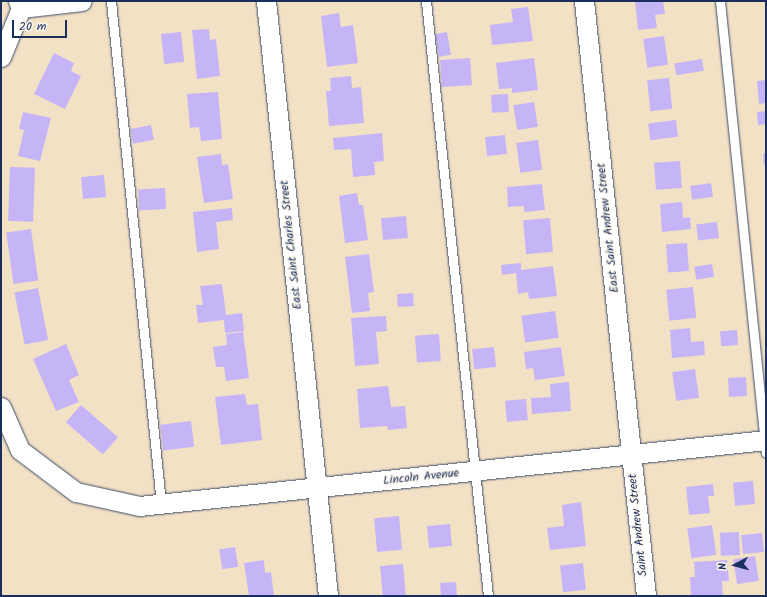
<!DOCTYPE html>
<html>
<head>
<meta charset="utf-8">
<style>
  body { margin:0 }
  #map { position:relative; width:767px; height:597px; overflow:hidden; background:#f2e1c4; font-family:Kalam,sans-serif }
  div>[style] { position:absolute }
  [style*='--x'] { left:calc(var(--x)*1px); top:calc(var(--y)*1px); width:calc(var(--w)*1px); rotate:calc(var(--a)*1deg) }
  .building>* { inset:0; background:#c6b5f6; transform-origin:0 0 }
  .roads { filter:drop-shadow(0 0 1px #3b4a6d) drop-shadow(0 0 1px #3b4a6d) }
  .lane>* { height:9px; margin:-4.5px; padding:0 4.5px; transform-origin:4.5px; border-radius:4.5px; background:#fff }
  .street>* { height:19px; margin:-9.5px; padding:0 9.5px; transform-origin:9.5px; border-radius:9.5px; background:#fff }
  span { translate:-50% -50%; white-space:nowrap; text-align:center; line-height:1.15; -webkit-text-stroke:3px #fbf7ec; paint-order:stroke }
  .street-label { font-size:12px; color:#1b2f5e }
  .frame { position:absolute; inset:0; border:2px solid #1b2f5e; pointer-events:none }
  .north { position:absolute; left:715px; top:545px; width:40px; height:40px; -webkit-text-stroke:3px #fbf7ec; paint-order:stroke; rotate:264deg; font-size:11px; font-weight:700; line-height:16px; text-align:center; color:#1b2f5e }
  .north::after { content:''; display:block; margin:auto; width:14px; height:18px; background:#1b2f5e; clip-path:polygon(50% 0,100% 100%,50% 72%,0 100%) }
  .scale { position:absolute; left:12px; top:20px; width:55px; height:18px; box-sizing:border-box; border:2px solid #1b2f5e; border-top:0; padding-left:5px; font-size:12px; line-height:14px; white-space:nowrap; color:#1b2f5e; -webkit-text-stroke:3px #fbf7ec; paint-order:stroke }
</style>
</head>
<body>
<div id="map">
  <div class="building">
    <i style="clip-path:polygon(635px 1px,663px 1px,665px 14px,655px 15px,657px 28px,638px 30px)"></i>
    <i style="clip-path:polygon(528px 7px,533px 41px,492px 45px,490px 25px,513px 22px,511px 9px)"></i>
    <i style="clip-path:polygon(339px 13px,341px 27px,353px 25px,358px 63px,327px 67px,321px 16px)"></i>
    <i style="clip-path:polygon(209px 29px,210px 40px,216px 39px,220px 76px,197px 79px,192px 30px)"></i>
    <i style="left:181px;top:32px;width:30px;height:20px;rotate:84deg"></i>
    <i style="left:447px;top:32px;width:23px;height:12px;rotate:80deg"></i>
    <i style="left:664px;top:36px;width:29px;height:21px;rotate:82deg"></i>
    <i style="clip-path:polygon(54px 53px,74px 63px,71px 71px,81px 76px,65px 109px,34px 94px)"></i>
    <i style="left:470px;top:58px;width:27px;height:30px;rotate:86deg"></i>
    <i style="clip-path:polygon(534px 58px,538px 90px,512px 93px,512px 88px,499px 89px,496px 63px)"></i>
    <i style="left:702px;top:59px;width:12px;height:28px;rotate:81deg"></i>
    <i style="clip-path:polygon(351px 76px,352px 88px,361px 87px,364px 123px,329px 126px,326px 91px,331px 91px,330px 78px)"></i>
    <i style="left:669px;top:78px;width:31px;height:22px;rotate:84deg"></i>
    <i style="clip-path:polygon(766px 80px,766px 103px,759px 104px,757px 81px)"></i>
    <i style="clip-path:polygon(218px 92px,222px 139px,201px 141px,199px 127px,190px 128px,187px 94px)"></i>
    <i style="left:508px;top:94px;width:18px;height:17px;rotate:87deg"></i>
    <i style="left:534px;top:102px;width:25px;height:21px;rotate:81deg"></i>
    <i style="clip-path:polygon(766px 111px,766px 124px,758px 125px,757px 112px)"></i>
    <i style="clip-path:polygon(23px 112px,51px 118px,40px 161px,18px 156px,24px 130px,19px 129px)"></i>
    <i style="left:676px;top:120px;width:17px;height:28px;rotate:83deg"></i>
    <i style="left:151px;top:125px;width:15px;height:21px;rotate:79deg"></i>
    <i style="clip-path:polygon(382px 133px,384px 161px,374px 162px,375px 175px,353px 177px,351px 149px,334px 150px,333px 138px)"></i>
    <i style="left:505px;top:135px;width:19px;height:20px;rotate:84deg"></i>
    <i style="left:538px;top:140px;width:30px;height:22px;rotate:82deg"></i>
    <i style="clip-path:polygon(766px 153px,766px 165px,764px 165px,763px 154px)"></i>
    <i style="clip-path:polygon(221px 154px,222px 165px,228px 164px,233px 199px,204px 203px,197px 157px)"></i>
    <i style="left:680px;top:161px;width:27px;height:26px;rotate:86deg"></i>
    <i style="left:10px;top:167px;width:25px;height:54px;rotate:2deg"></i>
    <i style="left:104px;top:175px;width:22px;height:23px;rotate:85deg"></i>
    <i style="left:711px;top:183px;width:14px;height:21px;rotate:82deg"></i>
    <i style="clip-path:polygon(542px 184px,545px 210px,524px 212px,524px 206px,508px 207px,507px 187px)"></i>
    <i style="left:165px;top:188px;width:21px;height:27px;rotate:87deg"></i>
    <i style="clip-path:polygon(357px 193px,359px 205px,363px 205px,368px 240px,345px 243px,339px 196px)"></i>
    <i style="clip-path:polygon(682px 202px,683px 218px,690px 217px,691px 229px,662px 232px,660px 204px)"></i>
    <i style="clip-path:polygon(232px 208px,233px 220px,216px 222px,219px 249px,197px 252px,193px 212px)"></i>
    <i style="left:406px;top:216px;width:22px;height:25px;rotate:85deg"></i>
    <i style="left:550px;top:218px;width:34px;height:27px;rotate:85deg"></i>
    <i style="left:717px;top:222px;width:16px;height:21px;rotate:83deg"></i>
    <i style="left:31px;top:229px;width:52px;height:25px;rotate:82deg"></i>
    <i style="left:687px;top:243px;width:28px;height:21px;rotate:86deg"></i>
    <i style="clip-path:polygon(369px 254px,374px 292px,368px 293px,370px 311px,352px 313px,345px 257px)"></i>
    <i style="clip-path:polygon(521px 263px,521px 270px,553px 266px,557px 296px,529px 299px,528px 292px,518px 294px,516px 273px,502px 275px,501px 265px)"></i>
    <i style="left:712px;top:264px;width:13px;height:18px;rotate:81deg"></i>
    <i style="clip-path:polygon(222px 284px,226px 315px,242px 313px,244px 331px,225px 333px,224px 320px,198px 323px,196px 305px,203px 305px,200px 286px)"></i>
    <i style="left:693px;top:287px;width:31px;height:27px;rotate:84deg"></i>
    <i style="left:38px;top:288px;width:53px;height:24px;rotate:79deg"></i>
    <i style="left:413px;top:293px;width:13px;height:16px;rotate:86deg"></i>
    <i style="left:555px;top:311px;width:27px;height:34px;rotate:82deg"></i>
    <i style="clip-path:polygon(386px 316px,387px 331px,376px 332px,379px 364px,355px 366px,351px 318px)"></i>
    <i style="clip-path:polygon(690px 328px,691px 342px,704px 341px,705px 355px,672px 358px,670px 330px)"></i>
    <i style="left:737px;top:330px;width:15px;height:17px;rotate:86deg"></i>
    <i style="clip-path:polygon(243px 332px,249px 378px,226px 381px,224px 367px,216px 367px,213px 347px,227px 345px,226px 334px)"></i>
    <i style="left:439px;top:334px;width:27px;height:24px;rotate:86deg"></i>
    <i style="clip-path:polygon(66px 344px,79px 375px,69px 380px,79px 402px,56px 411px,33px 359px)"></i>
    <i style="left:494px;top:347px;width:20px;height:22px;rotate:84deg"></i>
    <i style="clip-path:polygon(561px 347px,565px 376px,535px 380px,533px 368px,526px 369px,524px 352px)"></i>
    <i style="left:695px;top:369px;width:29px;height:23px;rotate:82deg"></i>
    <i style="left:746px;top:377px;width:19px;height:18px;rotate:87deg"></i>
    <i style="clip-path:polygon(569px 382px,571px 411px,532px 414px,531px 398px,551px 397px,550px 384px)"></i>
    <i style="clip-path:polygon(388px 386px,391px 407px,405px 406px,407px 428px,388px 430px,387px 426px,360px 428px,357px 389px)"></i>
    <i style="clip-path:polygon(245px 394px,247px 405px,258px 404px,262px 440px,221px 445px,215px 397px)"></i>
    <i style="left:526px;top:399px;width:21px;height:21px;rotate:85deg"></i>
    <i style="left:81px;top:405px;width:49px;height:23px;rotate:41deg"></i>
    <i style="left:191px;top:421px;width:26px;height:31px;rotate:83deg"></i>
    <i style="left:753px;top:481px;width:23px;height:20px;rotate:85deg"></i>
    <i style="clip-path:polygon(713px 484px,714px 496px,708px 496px,710px 513px,689px 515px,686px 487px)"></i>
    <i style="clip-path:polygon(581px 502px,586px 546px,550px 550px,547px 528px,564px 526px,562px 505px)"></i>
    <i style="left:399px;top:516px;width:34px;height:25px;rotate:85deg"></i>
    <i style="left:450px;top:524px;width:22px;height:23px;rotate:85deg"></i>
    <i style="left:712px;top:525px;width:30px;height:25px;rotate:82deg"></i>
    <i style="left:739px;top:532px;width:23px;height:19px;rotate:88deg"></i>
    <i style="left:762px;top:533px;width:19px;height:21px;rotate:84deg"></i>
    <i style="left:235px;top:547px;width:20px;height:16px;rotate:81deg"></i>
    <i style="left:755px;top:556px;width:25px;height:22px;rotate:81deg"></i>
    <i style="clip-path:polygon(264px 560px,265px 573px,271px 572px,274px 596px,249px 596px,244px 563px)"></i>
    <i style="clip-path:polygon(727px 560px,729px 581px,722px 581px,723px 596px,691px 596px,690px 577px,695px 577px,694px 562px)"></i>
    <i style="left:583px;top:563px;width:27px;height:23px;rotate:84deg"></i>
    <i style="left:403px;top:564px;width:32px;height:23px;rotate:85deg"></i>
    <i style="left:456px;top:582px;width:14px;height:16px;rotate:86deg"></i>
  </div>
  <div class="roads">
    <div class="lane">
      <i style="--x:111;--y:1;--w:505;--a:84.32"></i>
      <i style="--x:426;--y:1;--w:598;--a:84.05"></i>
      <i style="--x:720;--y:1;--w:454;--a:84.2"></i>
    </div>
    <div class="street">
      <i style="--x:266;--y:1;--w:598;--a:84.05"></i>
      <i style="--x:584;--y:1;--w:598;--a:84.05"></i>
      <i style="--x:21;--y:8;--w:61;--a:-6.5"></i>
      <i style="--x:1;--y:57;--w:53;--a:-67.8"></i>
      <i style="--x:21;--y:8;--w:8;--a:-113"></i>
      <i style="--x:1;--y:407;--w:47;--a:66.2"></i>
      <i style="--x:20;--y:450;--w:70;--a:36.9"></i>
      <i style="--x:76;--y:492;--w:65;--a:12.5"></i>
      <i style="--x:139;--y:506;--w:630;--a:-6.01"></i>
    </div>
  </div>
  <div class="street-label">
    <span style="left:608px;top:228px;rotate:-96deg">East Saint Andrew Street</span>
    <span style="left:291px;top:245px;rotate:-96deg">East Saint Charles Street</span>
    <span style="left:421px;top:477px;rotate:-6deg">Lincoln Avenue</span>
    <span style="left:638px;top:525px;rotate:-96deg">Saint Andrew Street</span>
  </div>
  <div class="frame"></div>
  <div class="north">N</div>
  <div class="scale">20 m</div>
</div>
</body>
</html>
